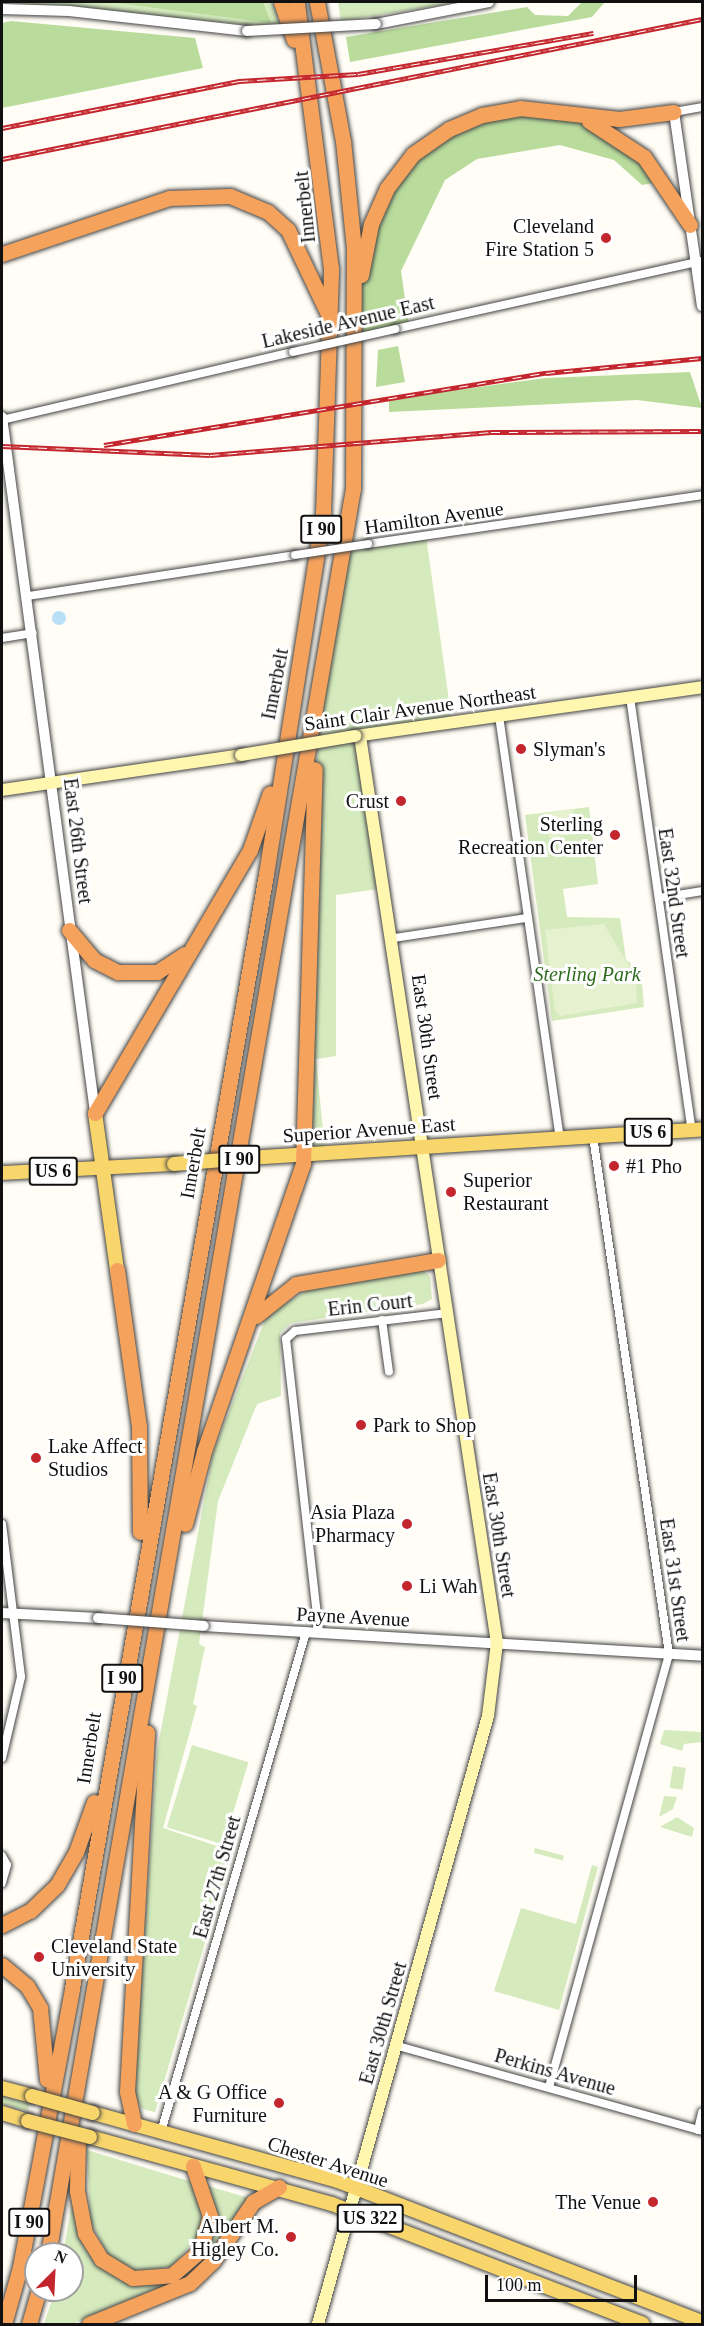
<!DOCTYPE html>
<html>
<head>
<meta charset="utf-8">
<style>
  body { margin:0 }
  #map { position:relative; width:704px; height:2326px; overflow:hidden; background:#fffdf5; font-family:Georgia,serif }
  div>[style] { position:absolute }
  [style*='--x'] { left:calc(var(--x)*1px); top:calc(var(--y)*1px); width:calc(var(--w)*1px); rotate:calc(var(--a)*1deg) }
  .green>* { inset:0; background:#d5ebbd; transform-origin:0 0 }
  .forest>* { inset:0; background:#b9dc9c }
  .pitch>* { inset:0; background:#e6f2cf; transform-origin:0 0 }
  .water>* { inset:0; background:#b9e0f7 }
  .round { border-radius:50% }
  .roads { filter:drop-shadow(0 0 2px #444) drop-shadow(0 0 2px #444) }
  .minor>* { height:8px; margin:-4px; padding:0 4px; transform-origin:4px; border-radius:4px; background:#fff }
  .tertiary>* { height:10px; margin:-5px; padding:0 5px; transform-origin:5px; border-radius:5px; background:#fff }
  .secondary>* { height:12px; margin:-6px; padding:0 6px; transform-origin:6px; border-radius:6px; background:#fff6b0 }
  .primary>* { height:14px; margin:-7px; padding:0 7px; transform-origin:7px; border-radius:7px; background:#f9d66b }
  .motorway>* { height:15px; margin:-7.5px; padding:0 7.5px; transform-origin:7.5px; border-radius:7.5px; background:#f5a25d }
  .rail>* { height:5px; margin-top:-2.5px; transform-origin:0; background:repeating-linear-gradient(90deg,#fff 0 9px,#c4262e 0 18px); box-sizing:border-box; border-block:2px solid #c4262e }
  .bridges { filter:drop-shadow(0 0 2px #444) drop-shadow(0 0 2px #444) }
  .minor-bridge>* { height:8px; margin:-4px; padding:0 4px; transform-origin:4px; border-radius:4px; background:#fff }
  .tertiary-bridge>* { height:10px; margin:-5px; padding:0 5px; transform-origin:5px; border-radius:5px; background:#fff }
  .secondary-bridge>* { height:12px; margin:-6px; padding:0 6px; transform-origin:6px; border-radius:6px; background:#fff6b0 }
  .primary-bridge>* { height:14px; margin:-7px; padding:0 7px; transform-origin:7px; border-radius:7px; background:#f9d66b }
  .dots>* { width:16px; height:16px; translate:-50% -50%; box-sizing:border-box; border:3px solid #fff; border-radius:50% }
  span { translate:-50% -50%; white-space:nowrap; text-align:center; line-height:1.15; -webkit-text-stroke:6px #fff; paint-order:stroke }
  .shield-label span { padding:2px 4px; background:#fff; border:2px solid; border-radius:4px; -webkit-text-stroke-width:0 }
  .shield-label { font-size:18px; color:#111; font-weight:700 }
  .street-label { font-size:20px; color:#111 }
  .poi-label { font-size:20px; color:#111 }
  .right { translate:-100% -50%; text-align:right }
  .left { translate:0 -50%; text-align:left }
  .park-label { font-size:20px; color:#2f6b1f; font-style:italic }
  .frame { position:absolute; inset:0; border:3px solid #111; pointer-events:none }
  .north { position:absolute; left:24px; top:2242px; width:60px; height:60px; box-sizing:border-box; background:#fff; border:2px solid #a0a0a0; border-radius:50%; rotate:24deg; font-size:16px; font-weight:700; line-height:24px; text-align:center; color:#111 }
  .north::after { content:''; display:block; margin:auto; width:21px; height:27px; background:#c4262e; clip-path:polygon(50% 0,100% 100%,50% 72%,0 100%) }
  .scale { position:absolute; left:485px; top:2275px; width:152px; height:27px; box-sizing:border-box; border:3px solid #111; border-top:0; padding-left:8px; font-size:18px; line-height:21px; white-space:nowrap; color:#111; -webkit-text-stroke:4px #fff; paint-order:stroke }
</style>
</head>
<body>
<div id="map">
  <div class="green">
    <i style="clip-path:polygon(2px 2px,272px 2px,279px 24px,261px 26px)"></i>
    <i style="clip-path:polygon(338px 2px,459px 2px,341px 21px)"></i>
    <i style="clip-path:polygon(426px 536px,452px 722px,360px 736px,385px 888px,336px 895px,336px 1056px,316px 1059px,325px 1151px,304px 1153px,319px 711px,346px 548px)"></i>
    <i style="clip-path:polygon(589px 807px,598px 884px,563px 889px,567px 917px,620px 918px,626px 960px,641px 971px,644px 1007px,552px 1021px,525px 815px)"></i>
    <i style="clip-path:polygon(419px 1268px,430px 1276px,432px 1299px,423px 1304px,291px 1323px,280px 1333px,281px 1396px,257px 1404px,218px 1501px,199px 1644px,205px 1647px,193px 1704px,197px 1706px,163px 1828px,232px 1851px,155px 2112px,142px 2109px,134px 2095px,157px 1751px,213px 1453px,267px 1315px,312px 1287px)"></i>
    <i style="clip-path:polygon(664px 1730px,702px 1732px,702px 1742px,684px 1744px,682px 1751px,660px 1744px)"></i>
    <i style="left:192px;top:1745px;width:59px;height:86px;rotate:17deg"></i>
    <i style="left:673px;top:1766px;width:13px;height:22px;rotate:9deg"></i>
    <i style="clip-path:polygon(664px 1796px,677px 1797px,673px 1809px,659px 1817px)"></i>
    <i style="clip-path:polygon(677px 1817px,694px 1828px,692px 1837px,660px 1827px)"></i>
    <i style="left:535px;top:1848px;width:30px;height:5px;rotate:15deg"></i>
    <i style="clip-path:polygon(592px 1865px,598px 1867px,559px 2010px,494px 1991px,521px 1908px,576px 1924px)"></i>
    <i style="clip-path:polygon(2px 2096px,29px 2104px,28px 2111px,2px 2104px)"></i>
    <i style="clip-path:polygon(87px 2150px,192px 2182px,202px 2211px,200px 2233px,172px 2267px,134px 2271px,110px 2259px,90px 2220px)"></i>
    <i style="clip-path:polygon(208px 2186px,249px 2198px,192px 2275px,72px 2324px,44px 2324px,55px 2290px,72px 2290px,72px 2254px,63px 2254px,72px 2203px,97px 2264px,121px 2281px,158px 2285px,187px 2273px,208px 2249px,216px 2214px)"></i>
  </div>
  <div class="forest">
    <i style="clip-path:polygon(110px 2px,263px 2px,271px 23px)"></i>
    <i style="clip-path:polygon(582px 2px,616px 2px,604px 3px,592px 17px,350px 62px,346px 37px,527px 7px,535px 15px,568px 16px)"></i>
    <i style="clip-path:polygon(11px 21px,195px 38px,203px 68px,2px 108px,2px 23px)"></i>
    <i style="clip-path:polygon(482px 115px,578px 116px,663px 181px,642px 185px,614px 160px,560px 145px,477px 159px,445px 180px,401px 271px,409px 326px,359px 337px,356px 305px,368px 233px,406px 162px)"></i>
    <i style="clip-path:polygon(398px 346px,405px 382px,376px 387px,378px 350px)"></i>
    <i style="clip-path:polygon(690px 372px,702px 408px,637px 400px,389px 412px,389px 399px,546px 378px)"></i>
  </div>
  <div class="pitch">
    <i style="left:573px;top:809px;width:25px;height:28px;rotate:81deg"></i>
    <i style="clip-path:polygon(604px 924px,636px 978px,637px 1003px,560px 1016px,555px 1010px,545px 930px)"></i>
  </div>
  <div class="water">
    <i class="round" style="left:52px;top:611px;width:14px;height:14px"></i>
  </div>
  <div class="roads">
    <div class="minor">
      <i style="--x:674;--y:112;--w:28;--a:-10"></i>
      <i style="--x:395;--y:329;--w:314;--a:-12.5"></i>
      <i style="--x:2;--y:420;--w:299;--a:-13.2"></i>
      <i style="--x:368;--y:544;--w:338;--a:-8.3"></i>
      <i style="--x:28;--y:596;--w:270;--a:-8.7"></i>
      <i style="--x:2;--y:638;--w:31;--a:-9"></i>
      <i style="--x:630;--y:697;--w:437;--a:81.9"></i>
      <i style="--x:499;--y:716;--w:427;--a:81.8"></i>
      <i style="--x:659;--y:898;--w:44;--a:-9.2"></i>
      <i style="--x:394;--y:938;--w:134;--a:-8.6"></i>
      <i style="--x:382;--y:1320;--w:52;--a:82.3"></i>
      <i style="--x:2;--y:1524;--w:154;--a:82.9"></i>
      <i style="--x:21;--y:1677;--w:83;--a:103.2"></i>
      <i style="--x:319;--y:1633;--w:296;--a:-96.4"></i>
      <i style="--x:286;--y:1339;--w:12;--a:-42"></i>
      <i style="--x:295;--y:1331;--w:154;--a:-6.7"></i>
      <i style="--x:2;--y:1856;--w:10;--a:61"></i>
      <i style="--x:7;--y:1865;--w:19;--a:106"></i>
      <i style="--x:398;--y:2046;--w:316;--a:15.6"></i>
      <i style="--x:549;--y:2087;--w:449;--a:-74.5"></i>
      <i style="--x:669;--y:1654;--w:524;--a:-98.35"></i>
      <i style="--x:698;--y:2130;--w:18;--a:-77"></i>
      <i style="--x:161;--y:2132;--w:521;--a:-73.83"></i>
    </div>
    <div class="tertiary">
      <i style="--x:2;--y:9;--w:67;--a:1.7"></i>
      <i style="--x:69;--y:11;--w:179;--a:6.4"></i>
      <i style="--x:376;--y:24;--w:115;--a:-11"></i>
      <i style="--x:674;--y:112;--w:196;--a:81.8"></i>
      <i style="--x:2;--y:417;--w:701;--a:82.38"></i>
      <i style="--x:2;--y:1613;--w:96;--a:3"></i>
      <i style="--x:204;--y:1626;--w:499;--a:3.4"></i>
    </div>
    <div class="secondary">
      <i style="--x:355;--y:736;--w:350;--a:-8"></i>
      <i style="--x:2;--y:790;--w:242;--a:-8.3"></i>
      <i style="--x:318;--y:2324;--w:631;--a:-74.38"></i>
      <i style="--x:488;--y:1716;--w:74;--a:-83"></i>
      <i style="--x:497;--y:1643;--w:917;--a:-98.59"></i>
    </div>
    <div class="primary">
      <i style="--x:95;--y:1113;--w:159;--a:82"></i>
      <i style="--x:247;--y:1158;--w:456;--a:-3.6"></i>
      <i style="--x:2;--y:1173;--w:172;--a:-3"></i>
      <i style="--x:2;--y:2088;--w:31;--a:15"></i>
      <i style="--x:2;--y:2113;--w:27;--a:17"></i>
      <i style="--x:93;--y:2113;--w:254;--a:15.5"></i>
      <i style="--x:338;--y:2181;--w:390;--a:21.2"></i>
      <i style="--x:90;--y:2137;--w:251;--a:15.5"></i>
      <i style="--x:332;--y:2204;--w:333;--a:21.1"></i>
    </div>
    <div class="motorway">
      <i style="--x:281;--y:2;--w:40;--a:71.1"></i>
      <i style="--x:589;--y:121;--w:66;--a:33.2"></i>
      <i style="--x:644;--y:157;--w:82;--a:55.9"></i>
      <i style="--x:2;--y:254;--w:176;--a:-18.5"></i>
      <i style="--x:169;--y:198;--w:61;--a:-1.9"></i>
      <i style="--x:230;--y:196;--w:41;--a:22.8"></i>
      <i style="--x:268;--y:212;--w:27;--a:42"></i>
      <i style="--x:288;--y:230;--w:98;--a:64.5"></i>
      <i style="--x:361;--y:275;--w:52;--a:-78.9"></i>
      <i style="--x:371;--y:224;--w:39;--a:-66"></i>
      <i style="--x:387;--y:188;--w:43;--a:-52.6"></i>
      <i style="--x:413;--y:154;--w:44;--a:-34.8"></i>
      <i style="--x:449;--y:129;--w:36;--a:-23"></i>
      <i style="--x:482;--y:115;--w:39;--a:-10"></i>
      <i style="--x:520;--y:108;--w:100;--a:6.3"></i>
      <i style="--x:619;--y:119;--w:55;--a:-7.3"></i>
      <i style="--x:69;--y:930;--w:39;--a:50"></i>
      <i style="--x:94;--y:960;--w:27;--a:27"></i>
      <i style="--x:118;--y:972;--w:39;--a:0"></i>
      <i style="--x:157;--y:972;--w:33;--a:-33"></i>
      <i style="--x:95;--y:1113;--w:305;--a:-59.5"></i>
      <i style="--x:250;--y:850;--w:60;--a:-70.7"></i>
      <i style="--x:117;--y:1270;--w:158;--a:82"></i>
      <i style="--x:139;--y:1426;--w:106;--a:89.5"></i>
      <i style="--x:256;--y:1316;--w:51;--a:-38.7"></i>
      <i style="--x:296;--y:1284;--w:144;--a:-9.6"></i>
      <i style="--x:185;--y:1524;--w:75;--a:-75.4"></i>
      <i style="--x:204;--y:1451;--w:304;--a:-71"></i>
      <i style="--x:303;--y:1164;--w:395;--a:-88.3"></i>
      <i style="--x:2;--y:1925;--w:31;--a:-27"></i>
      <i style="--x:30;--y:1911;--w:37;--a:-44"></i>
      <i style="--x:57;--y:1885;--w:38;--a:-60"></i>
      <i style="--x:76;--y:1852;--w:53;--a:-70.2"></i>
      <i style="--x:2;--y:1965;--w:33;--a:40"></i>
      <i style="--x:27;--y:1986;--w:26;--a:59"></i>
      <i style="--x:40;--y:2008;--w:72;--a:84.4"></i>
      <i style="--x:134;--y:2124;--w:33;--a:-102"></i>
      <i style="--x:127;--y:2092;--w:360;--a:-86.8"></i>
      <i style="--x:78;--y:2137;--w:54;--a:91.1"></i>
      <i style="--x:77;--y:2191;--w:43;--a:79.2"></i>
      <i style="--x:85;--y:2233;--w:31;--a:58"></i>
      <i style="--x:101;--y:2259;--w:37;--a:31"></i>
      <i style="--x:133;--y:2278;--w:39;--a:-4"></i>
      <i style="--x:172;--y:2275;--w:37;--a:-41"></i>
      <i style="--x:200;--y:2251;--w:36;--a:-74"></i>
      <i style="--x:210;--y:2216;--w:53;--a:-108.8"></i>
      <i style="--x:48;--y:2254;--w:1791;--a:-80.2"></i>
      <i style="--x:353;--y:489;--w:240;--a:-89.8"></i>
      <i style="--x:354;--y:249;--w:109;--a:-95.8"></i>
      <i style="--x:343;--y:141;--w:141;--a:-100.6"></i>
      <i style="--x:4;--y:2324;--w:59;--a:-74.3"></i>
      <i style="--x:20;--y:2267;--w:284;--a:-79.4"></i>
      <i style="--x:72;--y:1988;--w:1131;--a:-80.12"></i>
      <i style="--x:266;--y:874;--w:365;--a:-81"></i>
      <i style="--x:323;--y:513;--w:244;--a:-88.1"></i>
      <i style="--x:331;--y:269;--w:269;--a:-97.3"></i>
      <i style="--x:29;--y:2324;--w:35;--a:-74"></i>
      <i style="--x:89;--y:2324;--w:109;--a:-22.1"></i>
      <i style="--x:190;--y:2283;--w:32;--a:-44"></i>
      <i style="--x:213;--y:2261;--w:71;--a:-55.9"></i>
      <i style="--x:253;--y:2202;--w:30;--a:-30"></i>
    </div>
  </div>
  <div class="rail">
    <i style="--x:2;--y:128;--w:242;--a:-11.2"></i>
    <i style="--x:239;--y:81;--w:119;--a:-3.4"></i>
    <i style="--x:358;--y:74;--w:239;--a:-9.9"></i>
    <i style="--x:2;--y:159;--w:714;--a:-11.31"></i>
    <i style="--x:104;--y:445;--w:448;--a:-9.3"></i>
    <i style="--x:546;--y:373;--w:157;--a:-5.5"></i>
    <i style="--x:2;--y:446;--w:208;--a:2.5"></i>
    <i style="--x:210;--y:455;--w:282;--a:-4.7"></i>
    <i style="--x:491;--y:432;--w:211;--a:-0.3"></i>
  </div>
  <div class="bridges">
    <div class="minor-bridge">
      <i style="--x:293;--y:352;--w:105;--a:-12.7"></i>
      <i style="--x:295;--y:555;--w:74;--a:-8.6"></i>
    </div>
    <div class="tertiary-bridge">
      <i style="--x:247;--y:31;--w:129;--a:-3.1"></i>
      <i style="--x:98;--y:1618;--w:106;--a:4.3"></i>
    </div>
    <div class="secondary-bridge">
      <i style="--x:241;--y:755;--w:116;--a:-9.5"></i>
    </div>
    <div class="primary-bridge">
      <i style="--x:174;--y:1164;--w:73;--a:-4.7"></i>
      <i style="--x:32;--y:2096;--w:63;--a:15.6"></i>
      <i style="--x:28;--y:2121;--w:64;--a:14.5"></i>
    </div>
  </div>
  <div class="dots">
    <i style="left:606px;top:238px;background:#c4262e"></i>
    <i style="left:521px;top:749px;background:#c4262e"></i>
    <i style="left:401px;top:801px;background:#c4262e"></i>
    <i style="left:615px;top:835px;background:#c4262e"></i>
    <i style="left:614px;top:1166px;background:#c4262e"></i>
    <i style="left:451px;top:1192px;background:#c4262e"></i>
    <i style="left:361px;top:1425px;background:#c4262e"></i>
    <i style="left:36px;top:1458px;background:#c4262e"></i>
    <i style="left:407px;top:1524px;background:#c4262e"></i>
    <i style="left:407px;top:1586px;background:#c4262e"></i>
    <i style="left:39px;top:1957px;background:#c4262e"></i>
    <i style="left:279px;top:2103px;background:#c4262e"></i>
    <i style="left:653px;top:2202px;background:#c4262e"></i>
    <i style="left:291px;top:2237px;background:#c4262e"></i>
  </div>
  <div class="shield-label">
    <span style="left:321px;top:529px">I 90</span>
    <span style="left:648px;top:1132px">US 6</span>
    <span style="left:239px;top:1159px">I 90</span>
    <span style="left:53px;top:1171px">US 6</span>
    <span style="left:122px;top:1678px">I 90</span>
    <span style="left:370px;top:2218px">US 322</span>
    <span style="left:29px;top:2222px">I 90</span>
  </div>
  <div class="street-label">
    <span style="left:305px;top:207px;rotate:-96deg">Innerbelt</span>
    <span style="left:348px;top:322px;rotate:-13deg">Lakeside Avenue East</span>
    <span style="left:434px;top:518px;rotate:-8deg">Hamilton Avenue</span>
    <span style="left:275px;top:684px;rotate:-79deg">Innerbelt</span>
    <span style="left:420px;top:708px;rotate:-8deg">Saint Clair Avenue Northeast</span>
    <span style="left:78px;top:841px;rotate:83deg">East 26th Street</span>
    <span style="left:674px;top:893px;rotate:82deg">East 32nd Street</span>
    <span style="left:427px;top:1037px;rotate:82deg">East 30th Street</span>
    <span style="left:369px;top:1130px;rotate:-4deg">Superior Avenue East</span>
    <span style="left:193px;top:1163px;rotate:-80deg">Innerbelt</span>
    <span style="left:370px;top:1305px;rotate:-6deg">Erin Court</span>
    <span style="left:499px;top:1535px;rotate:81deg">East 30th Street</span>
    <span style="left:675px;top:1580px;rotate:82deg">East 31st Street</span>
    <span style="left:353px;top:1617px;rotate:3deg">Payne Avenue</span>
    <span style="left:89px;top:1748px;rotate:-81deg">Innerbelt</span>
    <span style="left:217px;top:1877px;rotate:-74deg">East 27th Street</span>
    <span style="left:383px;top:2023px;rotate:-74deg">East 30th Street</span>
    <span style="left:555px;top:2072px;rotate:16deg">Perkins Avenue</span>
    <span style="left:328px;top:2162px;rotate:18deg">Chester Avenue</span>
  </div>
  <div class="poi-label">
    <span class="right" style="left:594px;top:238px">Cleveland<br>Fire Station 5</span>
    <span class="left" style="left:533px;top:749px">Slyman's</span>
    <span class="right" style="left:389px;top:801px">Crust</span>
    <span class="right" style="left:603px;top:836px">Sterling<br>Recreation Center</span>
    <span class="left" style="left:626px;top:1166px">#1 Pho</span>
    <span class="left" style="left:463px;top:1192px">Superior<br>Restaurant</span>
    <span class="left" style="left:373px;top:1425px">Park to Shop</span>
    <span class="left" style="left:48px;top:1458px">Lake Affect<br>Studios</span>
    <span class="right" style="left:395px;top:1524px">Asia Plaza<br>Pharmacy</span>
    <span class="left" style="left:419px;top:1586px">Li Wah</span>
    <span class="left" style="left:51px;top:1958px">Cleveland State<br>University</span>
    <span class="right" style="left:267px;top:2104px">A &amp; G Office<br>Furniture</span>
    <span class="right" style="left:641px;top:2202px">The Venue</span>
    <span class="right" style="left:279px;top:2238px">Albert M.<br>Higley Co.</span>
  </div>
  <div class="park-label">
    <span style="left:587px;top:974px">Sterling Park</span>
  </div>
  <div class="frame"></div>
  <div class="north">N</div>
  <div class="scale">100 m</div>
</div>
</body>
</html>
